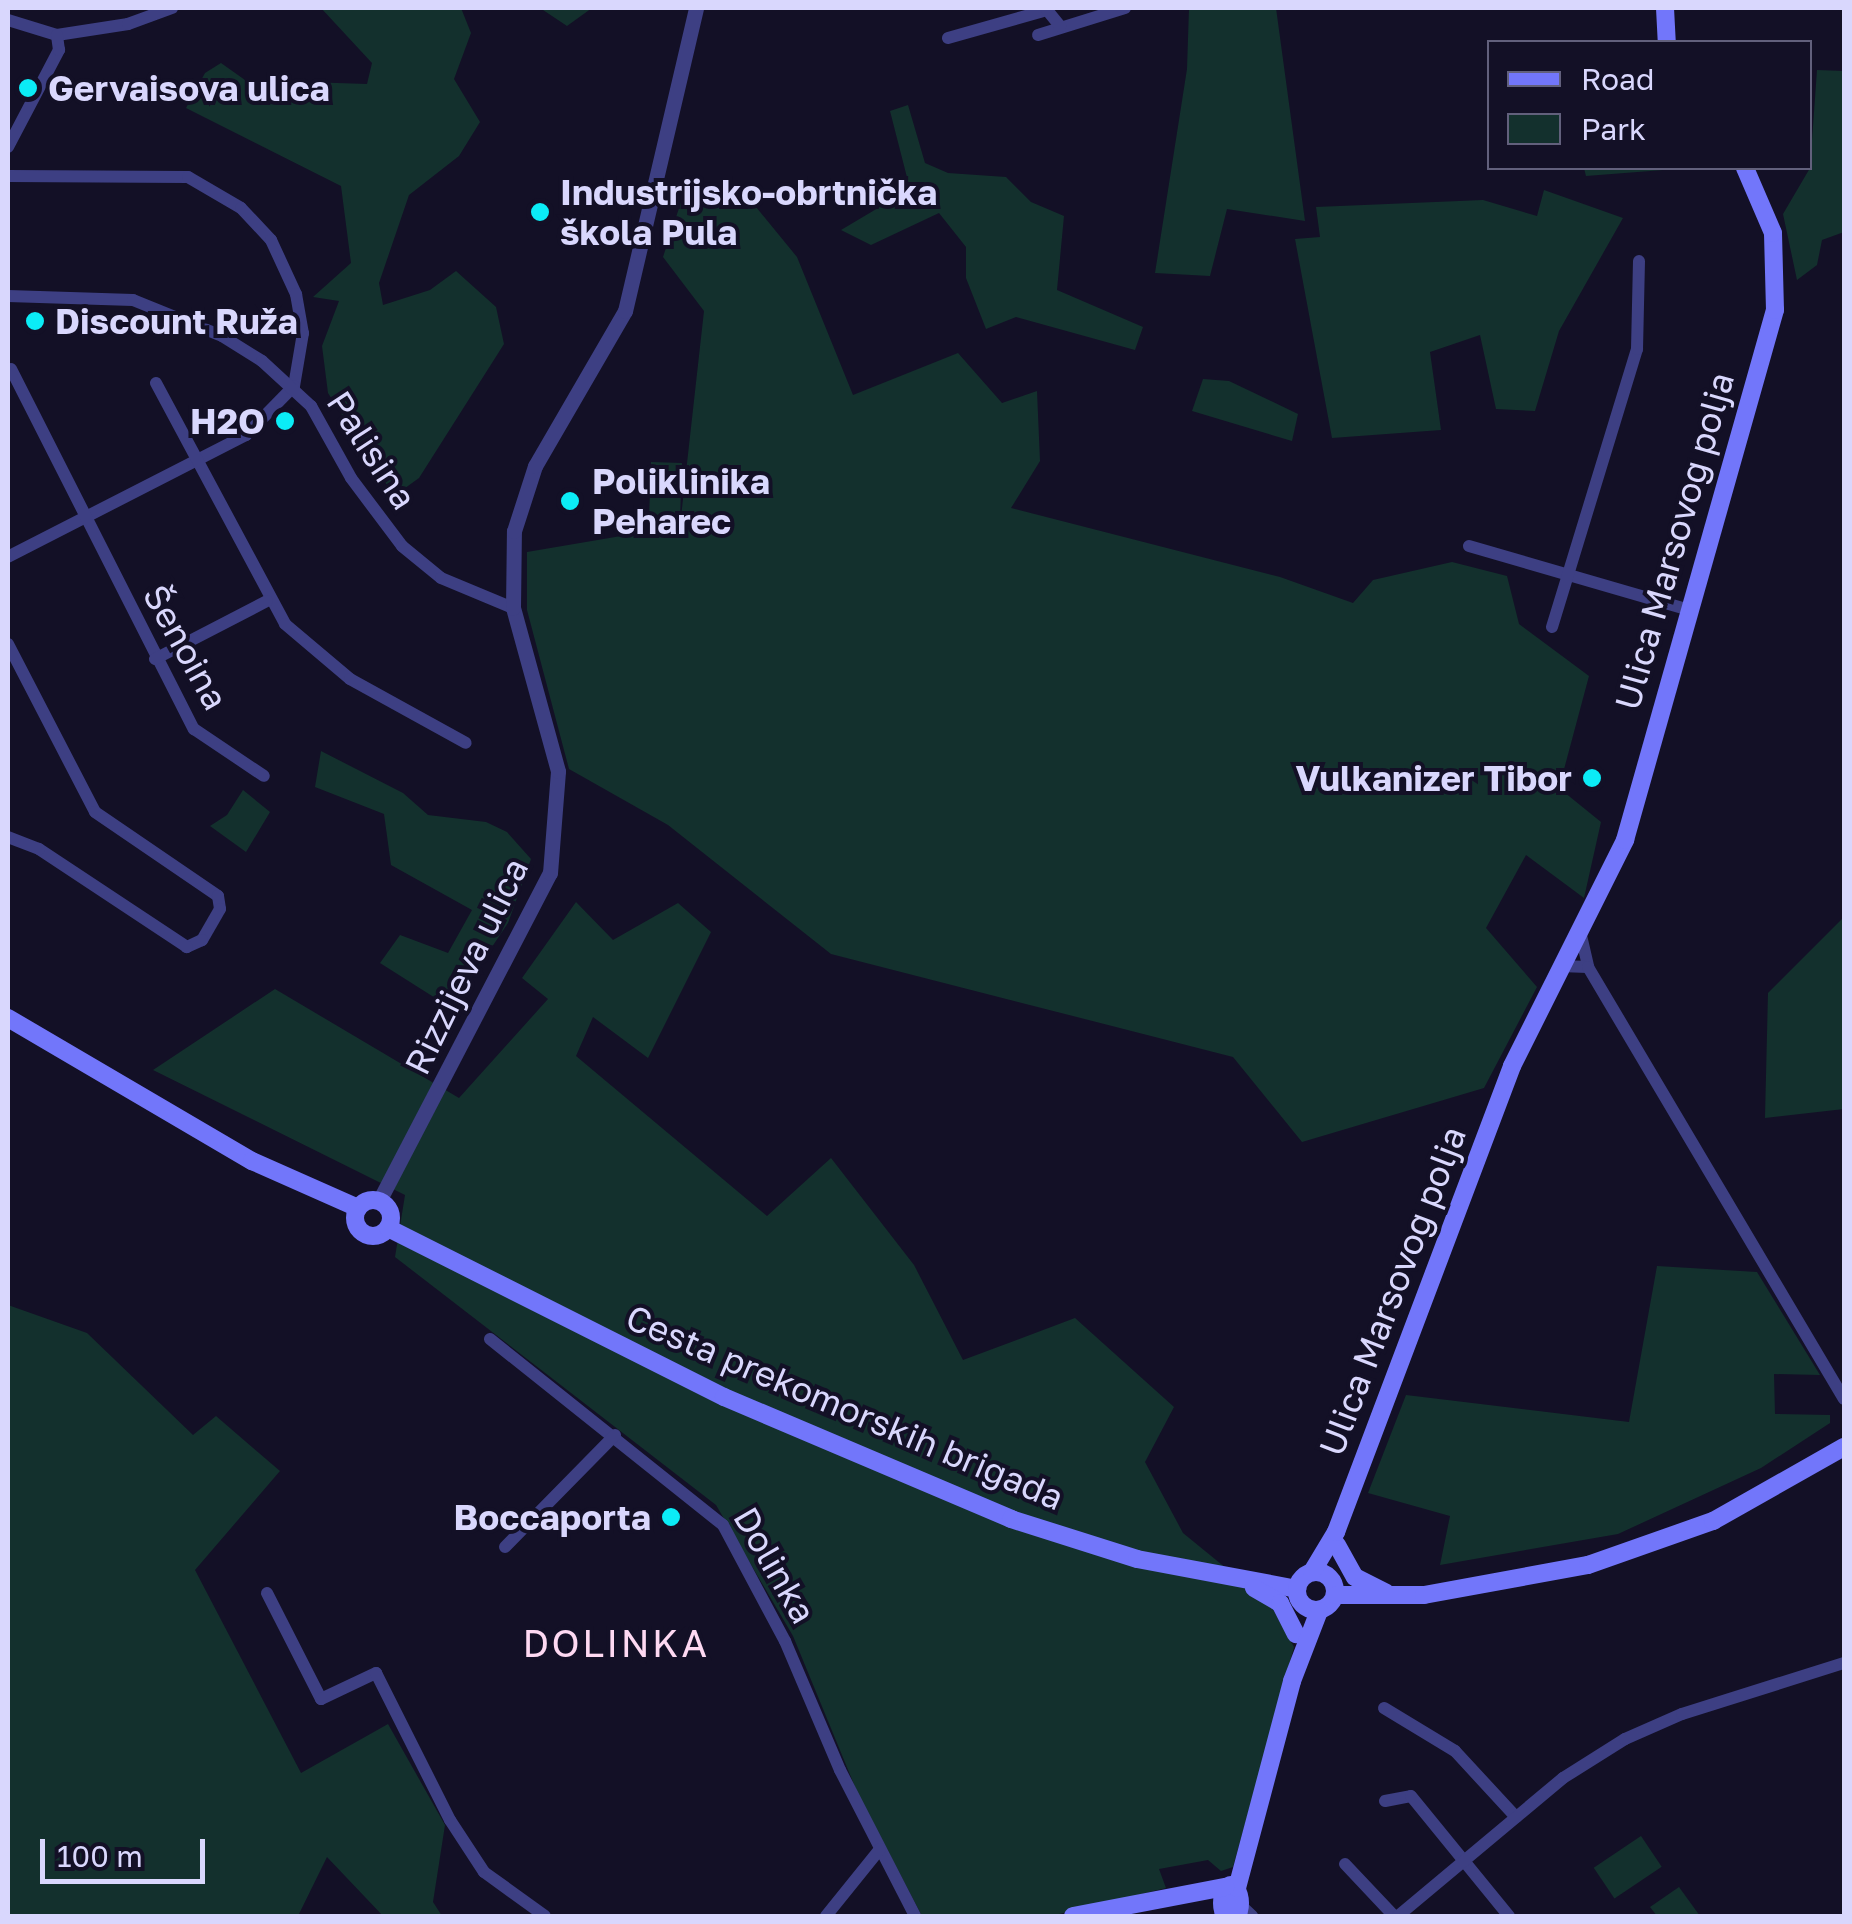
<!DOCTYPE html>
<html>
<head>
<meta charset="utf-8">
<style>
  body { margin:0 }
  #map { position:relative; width:1852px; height:1924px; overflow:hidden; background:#131026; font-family:"Golos Text",sans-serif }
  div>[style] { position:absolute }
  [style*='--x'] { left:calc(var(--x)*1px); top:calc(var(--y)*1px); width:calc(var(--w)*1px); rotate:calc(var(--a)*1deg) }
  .green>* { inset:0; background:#13302d; transform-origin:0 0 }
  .minor>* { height:12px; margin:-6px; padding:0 6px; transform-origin:6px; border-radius:6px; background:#3d3f83 }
  .tertiary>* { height:15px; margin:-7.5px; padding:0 7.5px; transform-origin:7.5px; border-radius:7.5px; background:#3d3f83 }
  .secondary>* { height:18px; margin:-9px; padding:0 9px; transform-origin:9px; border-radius:9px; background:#7276fa }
  .secondary>.ring { margin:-9px; padding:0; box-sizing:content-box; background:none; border:18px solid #7276fa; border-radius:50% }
  .dots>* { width:28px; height:28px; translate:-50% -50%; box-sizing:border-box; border:5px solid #131026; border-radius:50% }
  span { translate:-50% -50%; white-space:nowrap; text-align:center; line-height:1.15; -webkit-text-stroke:8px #131026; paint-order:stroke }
  .poi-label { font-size:35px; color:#d9d7fd; font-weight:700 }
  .left { translate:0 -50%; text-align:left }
  .right { translate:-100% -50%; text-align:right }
  .street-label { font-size:35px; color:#d9d7fd }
  .neighbourhood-label { font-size:38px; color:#fed9f2; letter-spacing:2.5px }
  .frame { position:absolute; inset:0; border:10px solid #d9d7fd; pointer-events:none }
  .legend { position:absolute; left:1487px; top:40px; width:325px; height:130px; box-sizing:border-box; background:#131026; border:2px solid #62607c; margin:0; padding:12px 18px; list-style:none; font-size:30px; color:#d9d7fd }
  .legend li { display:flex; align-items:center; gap:20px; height:50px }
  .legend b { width:50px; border:2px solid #62607c }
  .scale { position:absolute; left:40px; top:1839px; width:165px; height:45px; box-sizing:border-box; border:5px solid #d9d7fd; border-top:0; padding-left:12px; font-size:30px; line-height:35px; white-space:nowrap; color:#d9d7fd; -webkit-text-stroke:8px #131026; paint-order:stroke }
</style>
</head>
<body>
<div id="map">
  <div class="green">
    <i style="clip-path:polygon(321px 8px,461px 8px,471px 33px,454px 79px,480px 122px,459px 156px,409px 195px,379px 283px,383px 305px,430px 290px,456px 271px,496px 307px,504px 344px,419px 478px,394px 496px,328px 393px,322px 346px,339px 301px,313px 297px,351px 263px,341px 186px,186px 108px,205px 73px,221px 63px,245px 80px,367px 84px,372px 63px)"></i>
    <i style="clip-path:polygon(540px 8px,592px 8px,567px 26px)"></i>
    <i style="clip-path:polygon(1189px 8px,1276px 8px,1305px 221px,1227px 209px,1210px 276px,1155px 273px,1187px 69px)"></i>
    <i style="clip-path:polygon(1817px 70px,1844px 71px,1844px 232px,1822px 240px,1817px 265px,1797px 280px,1783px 214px,1810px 168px)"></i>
    <i style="clip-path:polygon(908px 105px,925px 163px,948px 173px,1006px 177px,1031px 202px,1064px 216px,1057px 290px,1143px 327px,1135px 350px,1016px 317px,986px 329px,966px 278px,966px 247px,939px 213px,871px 245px,841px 230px,910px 189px,890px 111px)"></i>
    <i style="clip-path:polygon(1584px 168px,1689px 168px,1586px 176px)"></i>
    <i style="clip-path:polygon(742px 190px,797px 257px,853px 395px,958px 353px,1002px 403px,1037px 391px,1040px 461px,1011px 508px,1280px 577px,1353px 603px,1373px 580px,1452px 562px,1507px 576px,1519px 624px,1589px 676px,1559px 788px,1601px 822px,1584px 898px,1526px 855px,1486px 928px,1537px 987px,1484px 1088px,1302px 1142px,1233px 1057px,831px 954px,668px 825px,569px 769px,527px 610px,527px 552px,680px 526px,704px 311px,663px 257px,682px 199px)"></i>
    <i style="clip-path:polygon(1544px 190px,1623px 218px,1559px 331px,1535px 411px,1496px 409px,1480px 335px,1430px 352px,1441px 430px,1332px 438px,1295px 239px,1320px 237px,1316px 207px,1483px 200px,1537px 216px)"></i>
    <i style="clip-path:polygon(1203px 379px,1229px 381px,1298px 414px,1292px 441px,1192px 411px)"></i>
    <i style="left:651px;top:462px;width:31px;height:58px;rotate:2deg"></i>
    <i style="clip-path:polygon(321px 751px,403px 793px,428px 815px,486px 822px,507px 832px,531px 859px,508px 923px,451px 1008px,380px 963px,400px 935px,448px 953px,472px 910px,391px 865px,384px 814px,315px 787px)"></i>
    <i style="clip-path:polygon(243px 790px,270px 812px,246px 852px,210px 826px,227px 815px)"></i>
    <i style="clip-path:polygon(576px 902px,613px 940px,678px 903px,711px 932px,648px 1058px,593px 1017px,576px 1056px,767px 1216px,831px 1158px,914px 1265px,963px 1360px,1075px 1318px,1174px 1407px,1145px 1462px,1183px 1533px,1270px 1604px,1294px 1647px,1233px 1867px,1221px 1871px,1208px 1860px,1159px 1869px,1166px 1888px,1051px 1916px,922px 1916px,858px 1794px,793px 1636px,716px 1505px,395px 1257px,405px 1195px,153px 1070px,275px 989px,459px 1098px,548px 999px,522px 978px)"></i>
    <i style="clip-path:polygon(1844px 917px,1844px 1109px,1765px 1118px,1768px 993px)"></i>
    <i style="clip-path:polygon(1657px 1266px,1757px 1272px,1820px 1375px,1774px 1374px,1775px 1414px,1830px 1415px,1830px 1423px,1761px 1468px,1618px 1534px,1440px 1565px,1450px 1516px,1368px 1493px,1406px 1395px,1629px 1422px)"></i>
    <i style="clip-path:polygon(8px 1305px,87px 1333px,193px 1435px,216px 1416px,280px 1471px,195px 1570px,301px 1773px,388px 1724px,445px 1825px,433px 1902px,442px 1916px,383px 1916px,327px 1857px,298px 1916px,8px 1916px)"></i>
    <i style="left:1641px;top:1836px;width:37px;height:57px;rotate:56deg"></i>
    <i style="clip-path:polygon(1679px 1887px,1700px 1916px,1657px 1916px,1650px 1907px)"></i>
  </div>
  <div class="minor">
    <i style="--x:8;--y:20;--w:51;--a:17"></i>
    <i style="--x:57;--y:35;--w:72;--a:-8.8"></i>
    <i style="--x:128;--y:24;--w:47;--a:-20"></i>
    <i style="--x:1038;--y:35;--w:91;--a:-17.2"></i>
    <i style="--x:948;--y:38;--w:103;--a:-15.8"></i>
    <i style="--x:1047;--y:10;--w:21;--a:51"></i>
    <i style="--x:8;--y:147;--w:110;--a:-62.3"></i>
    <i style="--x:59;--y:50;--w:15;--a:-98"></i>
    <i style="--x:8;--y:176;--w:180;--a:0.3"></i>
    <i style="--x:188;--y:177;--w:61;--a:30.3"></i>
    <i style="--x:241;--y:208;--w:44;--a:46.8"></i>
    <i style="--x:271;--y:240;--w:60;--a:65.2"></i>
    <i style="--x:296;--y:294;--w:40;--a:80"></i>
    <i style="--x:303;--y:333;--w:54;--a:99.6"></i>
    <i style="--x:294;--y:386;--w:69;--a:134.4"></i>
    <i style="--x:246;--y:435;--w:267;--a:152.9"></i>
    <i style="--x:8;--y:296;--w:125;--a:1.8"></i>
    <i style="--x:133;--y:300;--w:96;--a:22"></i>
    <i style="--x:222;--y:336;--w:47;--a:32"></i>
    <i style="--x:262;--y:361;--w:67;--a:42.6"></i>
    <i style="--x:311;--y:406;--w:82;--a:60.9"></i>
    <i style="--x:351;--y:478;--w:85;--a:53.1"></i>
    <i style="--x:402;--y:546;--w:50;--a:39.4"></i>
    <i style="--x:441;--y:578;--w:78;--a:22.6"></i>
    <i style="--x:11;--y:369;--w:404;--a:63.1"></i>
    <i style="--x:194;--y:729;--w:84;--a:33.9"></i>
    <i style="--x:156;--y:383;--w:273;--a:61.8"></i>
    <i style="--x:285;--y:624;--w:85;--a:40.2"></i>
    <i style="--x:350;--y:679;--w:132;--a:28.9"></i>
    <i style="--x:1469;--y:546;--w:226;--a:16.2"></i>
    <i style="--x:1552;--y:627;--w:291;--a:-73"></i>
    <i style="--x:1637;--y:349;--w:88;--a:-88.7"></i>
    <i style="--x:8;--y:644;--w:189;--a:62.6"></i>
    <i style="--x:95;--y:812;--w:149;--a:34.3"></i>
    <i style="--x:218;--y:896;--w:13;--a:81"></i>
    <i style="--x:220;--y:909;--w:36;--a:120"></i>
    <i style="--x:202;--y:940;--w:17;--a:155"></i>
    <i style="--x:187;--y:947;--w:178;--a:-146.5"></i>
    <i style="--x:39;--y:849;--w:33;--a:-159"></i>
    <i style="--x:155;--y:659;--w:126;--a:-27.4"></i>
    <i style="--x:1580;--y:931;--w:37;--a:77"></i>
    <i style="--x:1560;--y:966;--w:28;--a:2"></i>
    <i style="--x:1588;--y:967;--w:502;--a:59.35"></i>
    <i style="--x:490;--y:1339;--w:298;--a:38.6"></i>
    <i style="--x:723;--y:1525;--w:132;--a:61.9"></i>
    <i style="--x:785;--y:1641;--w:140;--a:66.9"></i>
    <i style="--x:840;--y:1770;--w:164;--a:62.8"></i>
    <i style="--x:505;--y:1547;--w:157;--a:-45.5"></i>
    <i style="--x:267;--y:1593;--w:119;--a:63"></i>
    <i style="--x:321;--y:1699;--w:61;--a:-25.3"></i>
    <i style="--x:376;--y:1673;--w:165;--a:63.3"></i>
    <i style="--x:450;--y:1820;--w:62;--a:56.8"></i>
    <i style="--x:484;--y:1872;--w:75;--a:35.8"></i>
    <i style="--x:1384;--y:1708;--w:83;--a:31.2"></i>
    <i style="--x:1455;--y:1751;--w:90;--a:47.3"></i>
    <i style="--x:1385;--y:1801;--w:26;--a:-11"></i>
    <i style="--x:1411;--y:1796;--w:155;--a:50.8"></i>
    <i style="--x:1345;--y:1864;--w:71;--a:46.7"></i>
    <i style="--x:1234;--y:1899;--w:25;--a:43"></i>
    <i style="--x:826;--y:1916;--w:86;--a:-51.1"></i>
    <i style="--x:1398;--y:1916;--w:215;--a:-39.9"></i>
    <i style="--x:1563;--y:1778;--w:73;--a:-32.2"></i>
    <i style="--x:1625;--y:1739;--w:62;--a:-23.7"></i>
    <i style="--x:1682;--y:1714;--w:170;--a:-17.5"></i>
  </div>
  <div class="tertiary">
    <i style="--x:379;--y:1201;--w:370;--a:-62.5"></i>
    <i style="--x:550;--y:873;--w:102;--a:-85.5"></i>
    <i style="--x:558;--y:771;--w:169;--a:-105.4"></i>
    <i style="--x:513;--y:608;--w:77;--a:-89.3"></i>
    <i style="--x:514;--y:531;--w:68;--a:-72.1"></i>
    <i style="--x:535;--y:466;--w:179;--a:-59.9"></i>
    <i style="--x:625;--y:311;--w:311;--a:-76.8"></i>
  </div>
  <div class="secondary">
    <i style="--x:1665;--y:8;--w:34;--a:87"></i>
    <i style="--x:8;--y:1018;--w:283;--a:30.4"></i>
    <i style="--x:252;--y:1161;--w:116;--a:23.9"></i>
    <i class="ring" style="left:355px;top:1200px;width:18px;height:18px"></i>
    <i style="--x:388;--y:1228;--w:376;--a:26.7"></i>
    <i style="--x:724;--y:1397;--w:312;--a:23"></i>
    <i style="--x:1011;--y:1519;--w:132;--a:17.6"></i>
    <i style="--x:1137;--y:1559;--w:163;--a:10.6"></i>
    <i style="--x:1337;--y:1545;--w:37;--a:61"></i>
    <i style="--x:1355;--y:1577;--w:35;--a:27"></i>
    <i class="ring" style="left:1297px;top:1572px;width:20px;height:20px"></i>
    <i style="--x:1312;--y:1572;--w:47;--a:-59"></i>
    <i style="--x:1336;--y:1532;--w:498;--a:-69.3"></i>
    <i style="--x:1512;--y:1066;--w:253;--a:-63.4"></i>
    <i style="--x:1625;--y:840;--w:551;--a:-74.2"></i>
    <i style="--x:1775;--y:310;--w:77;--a:-91.5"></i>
    <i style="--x:1773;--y:233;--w:71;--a:-113.3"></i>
    <i style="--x:1254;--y:1588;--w:30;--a:30"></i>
    <i style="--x:1280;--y:1603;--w:35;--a:63"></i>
    <i style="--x:1336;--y:1595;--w:88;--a:0"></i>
    <i style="--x:1424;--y:1595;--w:167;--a:-10.4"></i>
    <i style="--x:1588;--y:1565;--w:133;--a:-19.4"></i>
    <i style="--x:1713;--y:1521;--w:150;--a:-29.5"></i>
    <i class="ring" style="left:1222px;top:1885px;width:-2px;height:-2px"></i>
    <i style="--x:1237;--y:1888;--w:214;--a:-75.1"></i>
    <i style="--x:1292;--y:1681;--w:75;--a:-68.9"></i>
    <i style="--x:1073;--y:1916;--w:155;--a:-10.8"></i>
  </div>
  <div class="dots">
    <i style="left:28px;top:88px;background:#0becf6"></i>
    <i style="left:540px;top:212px;background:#0becf6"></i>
    <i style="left:35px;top:321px;background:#0becf6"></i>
    <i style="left:285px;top:421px;background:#0becf6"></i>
    <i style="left:570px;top:501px;background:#0becf6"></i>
    <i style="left:1592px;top:778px;background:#0becf6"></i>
    <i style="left:671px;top:1517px;background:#0becf6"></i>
  </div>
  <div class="poi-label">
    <span class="left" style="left:48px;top:88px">Gervaisova ulica</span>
    <span class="left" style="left:560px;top:212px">Industrijsko-obrtnička<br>škola Pula</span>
    <span class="left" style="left:55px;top:321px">Discount Ruža</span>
    <span class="right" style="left:265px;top:421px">H2O</span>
    <span class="left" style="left:592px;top:501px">Poliklinika<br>Peharec</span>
    <span class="right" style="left:1572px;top:778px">Vulkanizer Tibor</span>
    <span class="right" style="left:651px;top:1517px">Boccaporta</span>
  </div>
  <div class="street-label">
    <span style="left:372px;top:450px;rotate:57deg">Palisina</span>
    <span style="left:1674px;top:541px;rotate:-74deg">Ulica Marsovog polja</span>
    <span style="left:186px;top:647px;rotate:61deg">Šenoina</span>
    <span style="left:466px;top:966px;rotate:-64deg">Rizzijeva ulica</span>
    <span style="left:1392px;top:1291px;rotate:-69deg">Ulica Marsovog polja</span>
    <span style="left:845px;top:1407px;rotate:23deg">Cesta prekomorskih brigada</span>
    <span style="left:775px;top:1565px;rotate:60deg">Dolinka</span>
  </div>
  <div class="neighbourhood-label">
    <span style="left:616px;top:1643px">DOLINKA</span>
  </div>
  <div class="frame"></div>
  <ul class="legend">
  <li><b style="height:12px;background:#7276fa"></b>Road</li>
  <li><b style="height:28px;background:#13302d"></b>Park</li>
  </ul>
  <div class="scale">100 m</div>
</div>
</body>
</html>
